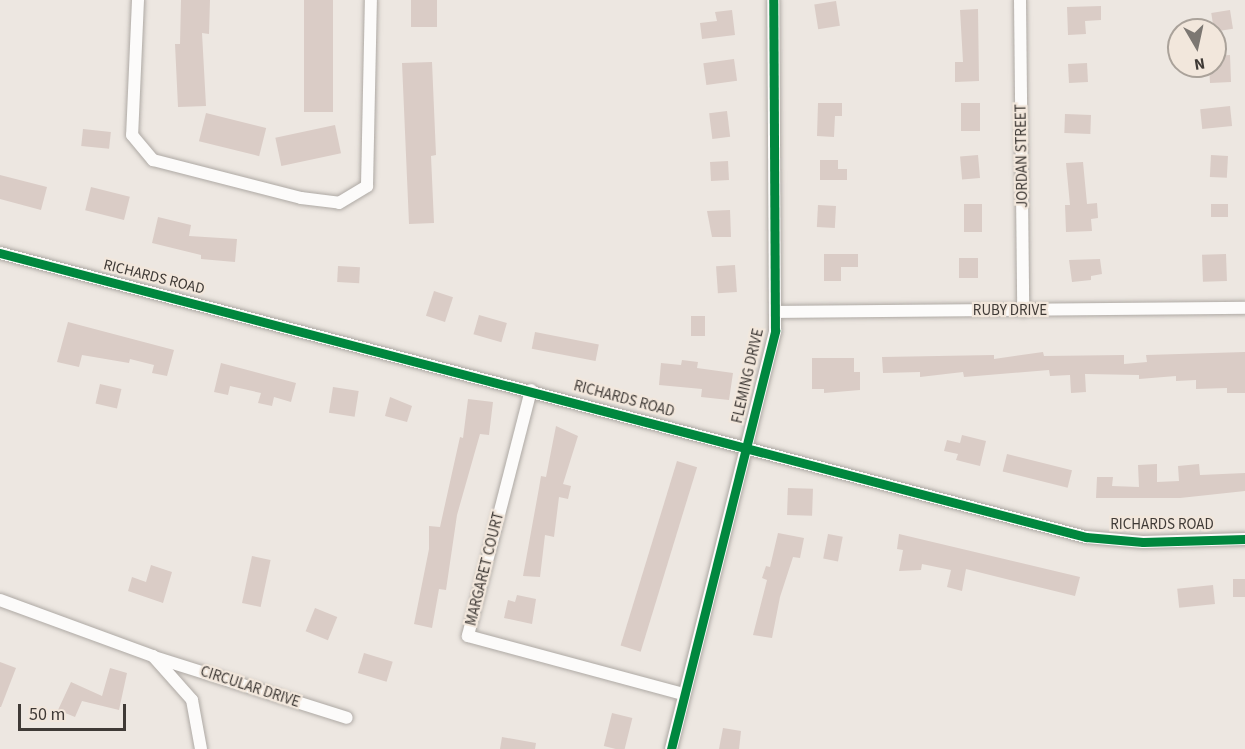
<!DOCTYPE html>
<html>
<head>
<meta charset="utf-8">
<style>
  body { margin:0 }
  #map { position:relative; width:1245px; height:749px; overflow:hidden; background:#ede7e1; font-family:"Source Sans 3",sans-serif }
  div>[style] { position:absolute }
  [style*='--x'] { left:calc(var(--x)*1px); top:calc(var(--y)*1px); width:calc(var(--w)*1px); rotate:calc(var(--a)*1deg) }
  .building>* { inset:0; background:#daccc6; transform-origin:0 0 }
  .roads { filter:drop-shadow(0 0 2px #aea9a4) drop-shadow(0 0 2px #aea9a4) }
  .street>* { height:12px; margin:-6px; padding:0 6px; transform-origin:6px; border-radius:6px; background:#fcfbfa }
  .cycleway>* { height:9px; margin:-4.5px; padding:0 4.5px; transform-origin:4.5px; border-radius:4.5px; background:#00873e }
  span { translate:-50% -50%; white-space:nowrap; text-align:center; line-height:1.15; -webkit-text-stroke:4.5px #f2e7dc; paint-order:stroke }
  .street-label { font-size:15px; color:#3f3a36 }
  .north { position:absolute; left:1167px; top:18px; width:60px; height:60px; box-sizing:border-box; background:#f2e7dc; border:2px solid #aaa29a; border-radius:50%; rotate:171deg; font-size:16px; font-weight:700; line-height:24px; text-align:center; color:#3f3a36 }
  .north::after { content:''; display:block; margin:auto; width:21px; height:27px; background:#7c7772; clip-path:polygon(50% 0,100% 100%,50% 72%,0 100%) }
  .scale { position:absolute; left:18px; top:704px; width:108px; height:27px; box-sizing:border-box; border:3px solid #3f3a36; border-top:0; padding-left:8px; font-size:18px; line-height:21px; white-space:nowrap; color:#3f3a36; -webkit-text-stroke:4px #f2e7dc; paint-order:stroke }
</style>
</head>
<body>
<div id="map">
  <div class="building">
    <i style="clip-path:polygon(181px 0,210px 0,209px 34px,202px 33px,206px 106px,178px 107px,175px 44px,180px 44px)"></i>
    <i style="left:304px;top:0;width:29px;height:112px"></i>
    <i style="left:411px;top:0;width:26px;height:27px"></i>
    <i style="left:836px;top:1px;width:25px;height:22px;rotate:81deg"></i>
    <i style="clip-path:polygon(1101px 6px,1101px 20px,1085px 21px,1086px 34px,1068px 35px,1067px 7px)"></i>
    <i style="clip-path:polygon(978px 9px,979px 81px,955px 82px,955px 62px,963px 62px,960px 10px)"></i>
    <i style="clip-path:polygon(732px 10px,735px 35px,702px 39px,700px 23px,717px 21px,715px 12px)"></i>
    <i style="left:1230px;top:10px;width:19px;height:19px;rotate:81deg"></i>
    <i style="clip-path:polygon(1230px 55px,1231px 82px,1210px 83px,1209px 66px,1215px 66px,1215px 56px)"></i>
    <i style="left:734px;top:59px;width:22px;height:31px;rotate:82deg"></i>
    <i style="clip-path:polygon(432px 62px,436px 155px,431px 156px,434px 223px,409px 224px,402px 63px)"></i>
    <i style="left:1087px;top:63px;width:19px;height:19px;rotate:87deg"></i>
    <i style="clip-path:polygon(818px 103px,842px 103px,842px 116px,835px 116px,834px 137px,817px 136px)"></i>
    <i style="left:961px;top:103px;width:19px;height:28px"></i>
    <i style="left:1230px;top:106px;width:20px;height:30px;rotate:84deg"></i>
    <i style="left:727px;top:111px;width:26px;height:18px;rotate:83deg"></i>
    <i style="left:206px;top:113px;width:62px;height:29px;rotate:14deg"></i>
    <i style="left:1065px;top:114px;width:26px;height:19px;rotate:2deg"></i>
    <i style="left:335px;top:125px;width:29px;height:61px;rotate:78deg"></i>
    <i style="left:83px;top:129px;width:28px;height:17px;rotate:6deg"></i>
    <i style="left:978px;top:155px;width:23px;height:18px;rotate:85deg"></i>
    <i style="left:1211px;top:155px;width:17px;height:22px;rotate:3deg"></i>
    <i style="clip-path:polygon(820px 160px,838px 160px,838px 169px,847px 169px,847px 180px,820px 180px)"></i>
    <i style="left:728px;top:161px;width:19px;height:18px;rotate:87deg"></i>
    <i style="clip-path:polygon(1083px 162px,1087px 204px,1097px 203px,1098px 218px,1091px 219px,1092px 231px,1066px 232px,1065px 205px,1070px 205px,1066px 163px)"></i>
    <i style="clip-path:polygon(0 175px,47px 187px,41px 210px,0 199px)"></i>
    <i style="left:91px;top:187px;width:40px;height:24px;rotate:14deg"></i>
    <i style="left:982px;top:204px;width:28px;height:18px;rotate:90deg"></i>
    <i style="left:1228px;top:204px;width:13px;height:17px;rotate:90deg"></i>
    <i style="left:818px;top:205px;width:18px;height:22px;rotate:3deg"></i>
    <i style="clip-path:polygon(730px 210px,731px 237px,712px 237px,707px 211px)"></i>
    <i style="clip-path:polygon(158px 217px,191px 225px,189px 236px,237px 239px,235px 262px,201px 259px,201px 255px,152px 243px)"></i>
    <i style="clip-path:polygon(824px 254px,858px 254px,858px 267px,841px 267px,841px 281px,824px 281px)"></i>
    <i style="left:1226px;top:254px;width:27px;height:24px;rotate:88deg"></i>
    <i style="left:959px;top:258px;width:19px;height:20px"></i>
    <i style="clip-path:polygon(1100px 259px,1102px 274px,1091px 276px,1091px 280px,1072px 282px,1069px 260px)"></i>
    <i style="left:735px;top:265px;width:27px;height:19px;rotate:86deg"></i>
    <i style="left:338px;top:266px;width:22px;height:16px;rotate:3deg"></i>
    <i style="left:434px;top:291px;width:20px;height:26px;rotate:18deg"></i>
    <i style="left:479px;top:315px;width:29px;height:20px;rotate:16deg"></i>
    <i style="left:691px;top:316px;width:14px;height:20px"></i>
    <i style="clip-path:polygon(68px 322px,174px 350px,167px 376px,152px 373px,154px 365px,130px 359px,129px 363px,82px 355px,79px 367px,57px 362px)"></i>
    <i style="left:535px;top:332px;width:65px;height:17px;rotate:11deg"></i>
    <i style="clip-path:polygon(1043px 352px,1044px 356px,1124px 355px,1124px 364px,1147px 362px,1146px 355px,1245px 352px,1245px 393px,1227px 393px,1227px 388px,1196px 389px,1196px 380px,1176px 381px,1176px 376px,1139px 379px,1139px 375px,1085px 374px,1086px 392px,1071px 393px,1070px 375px,1050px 376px,1049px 370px,964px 377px,963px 372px,920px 377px,920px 372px,883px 373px,882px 357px,994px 355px,994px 359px)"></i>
    <i style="clip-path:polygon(812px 358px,854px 358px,854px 372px,860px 372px,860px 390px,824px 393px,824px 389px,812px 389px)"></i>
    <i style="clip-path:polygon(682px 360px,698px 362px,697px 368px,733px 373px,729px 400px,701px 397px,702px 389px,659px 385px,661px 363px,681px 365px)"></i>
    <i style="clip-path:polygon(221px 363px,296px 383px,291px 402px,274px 397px,272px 406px,258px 403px,261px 393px,230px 386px,228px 395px,214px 392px)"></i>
    <i style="left:100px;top:384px;width:22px;height:20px;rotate:13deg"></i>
    <i style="left:333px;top:387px;width:26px;height:26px;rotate:9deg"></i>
    <i style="clip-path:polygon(390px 397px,412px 406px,407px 422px,385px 416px)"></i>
    <i style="clip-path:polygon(468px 399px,493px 402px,489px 435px,480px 434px,457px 515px,446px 590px,439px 589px,432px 628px,414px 624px,429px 549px,429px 526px,440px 527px,460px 437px,463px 438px)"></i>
    <i style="clip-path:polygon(556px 426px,578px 436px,563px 484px,571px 486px,568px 499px,559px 497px,554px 537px,545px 535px,540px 577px,523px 576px,539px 488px,541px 476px,546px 477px)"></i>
    <i style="clip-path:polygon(962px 435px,986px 441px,980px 466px,956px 460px,958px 454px,944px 451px,947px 440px,960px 443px)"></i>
    <i style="left:1007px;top:454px;width:67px;height:18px;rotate:14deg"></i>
    <i style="left:677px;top:461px;width:21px;height:193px;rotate:17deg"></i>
    <i style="clip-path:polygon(1157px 464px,1157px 482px,1179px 481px,1178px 466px,1199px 464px,1200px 475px,1245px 473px,1245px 491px,1180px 498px,1096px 498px,1097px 477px,1113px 477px,1112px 486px,1139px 487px,1138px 465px)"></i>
    <i style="left:788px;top:488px;width:25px;height:27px;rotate:2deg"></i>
    <i style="clip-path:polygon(778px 533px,804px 538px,800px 558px,793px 557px,780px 597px,772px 638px,753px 635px,767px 580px,762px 578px,766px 566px,770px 567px)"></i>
    <i style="left:828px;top:534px;width:15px;height:25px;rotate:11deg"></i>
    <i style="clip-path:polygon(899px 534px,1080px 577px,1075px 596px,966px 569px,962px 591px,947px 587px,951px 570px,922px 564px,921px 570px,899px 571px,903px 550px,897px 549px)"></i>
    <i style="left:252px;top:556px;width:19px;height:48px;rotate:12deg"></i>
    <i style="clip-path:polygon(151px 565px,172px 572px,163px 603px,128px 591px,132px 577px,146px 582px)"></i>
    <i style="left:1233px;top:579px;width:12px;height:18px"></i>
    <i style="left:1213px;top:585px;width:19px;height:36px;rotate:84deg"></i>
    <i style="clip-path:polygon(517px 595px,536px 599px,532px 624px,504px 618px,508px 600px,515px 602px)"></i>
    <i style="left:315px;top:608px;width:24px;height:25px;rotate:22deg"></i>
    <i style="left:364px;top:653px;width:30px;height:21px;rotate:17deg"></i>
    <i style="clip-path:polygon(0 662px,16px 668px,1px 707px,0 707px)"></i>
    <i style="clip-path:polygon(110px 668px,127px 673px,119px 710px,82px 701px,75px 717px,58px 710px,71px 682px,102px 696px)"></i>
    <i style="left:612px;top:713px;width:21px;height:34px;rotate:14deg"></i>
    <i style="clip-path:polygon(723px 728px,741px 731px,739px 749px,719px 749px)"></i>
    <i style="clip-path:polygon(502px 737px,536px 743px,535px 749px,500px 749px)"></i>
  </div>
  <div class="roads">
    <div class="street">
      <i style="--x:138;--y:0;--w:135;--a:92.5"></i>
      <i style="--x:132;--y:135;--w:33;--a:50"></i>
      <i style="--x:153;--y:160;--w:153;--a:14.4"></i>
      <i style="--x:301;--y:198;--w:38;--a:7"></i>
      <i style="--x:339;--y:203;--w:33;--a:-31"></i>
      <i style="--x:367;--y:186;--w:186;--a:-88.8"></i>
      <i style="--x:1020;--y:0;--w:311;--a:89.4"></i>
      <i style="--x:0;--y:253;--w:1123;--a:14.66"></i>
      <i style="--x:1086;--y:537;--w:57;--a:5"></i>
      <i style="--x:1143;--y:542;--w:102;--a:-1.7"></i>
      <i style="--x:776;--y:312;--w:469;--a:-0.5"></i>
      <i style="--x:531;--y:390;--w:254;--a:104.4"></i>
      <i style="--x:468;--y:636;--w:223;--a:15.1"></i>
      <i style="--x:0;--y:600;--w:163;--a:20.1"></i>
      <i style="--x:153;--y:656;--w:59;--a:48.4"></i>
      <i style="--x:192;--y:700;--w:50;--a:79.6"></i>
      <i style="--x:154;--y:657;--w:202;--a:17.5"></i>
      <i style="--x:671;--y:749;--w:431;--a:-76"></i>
      <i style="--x:775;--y:331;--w:331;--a:-90.3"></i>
    </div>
  </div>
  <div class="cycleway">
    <i style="--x:0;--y:253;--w:1123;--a:14.66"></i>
    <i style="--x:1086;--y:537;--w:57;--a:5"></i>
    <i style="--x:1143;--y:542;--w:102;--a:-1.7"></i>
    <i style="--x:671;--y:749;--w:431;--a:-76"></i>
    <i style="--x:775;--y:331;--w:331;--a:-90.3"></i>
  </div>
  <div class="street-label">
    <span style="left:1022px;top:156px;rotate:-91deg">JORDAN STREET</span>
    <span style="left:154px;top:277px;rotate:14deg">RICHARDS ROAD</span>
    <span style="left:1010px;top:311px">RUBY DRIVE</span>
    <span style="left:748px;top:376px;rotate:-77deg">FLEMING DRIVE</span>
    <span style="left:624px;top:399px;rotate:15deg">RICHARDS ROAD</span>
    <span style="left:1162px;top:525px">RICHARDS ROAD</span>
    <span style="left:485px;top:569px;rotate:-76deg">MARGARET COURT</span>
    <span style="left:250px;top:687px;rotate:18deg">CIRCULAR DRIVE</span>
  </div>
  <div class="north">N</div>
  <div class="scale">50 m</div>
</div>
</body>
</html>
